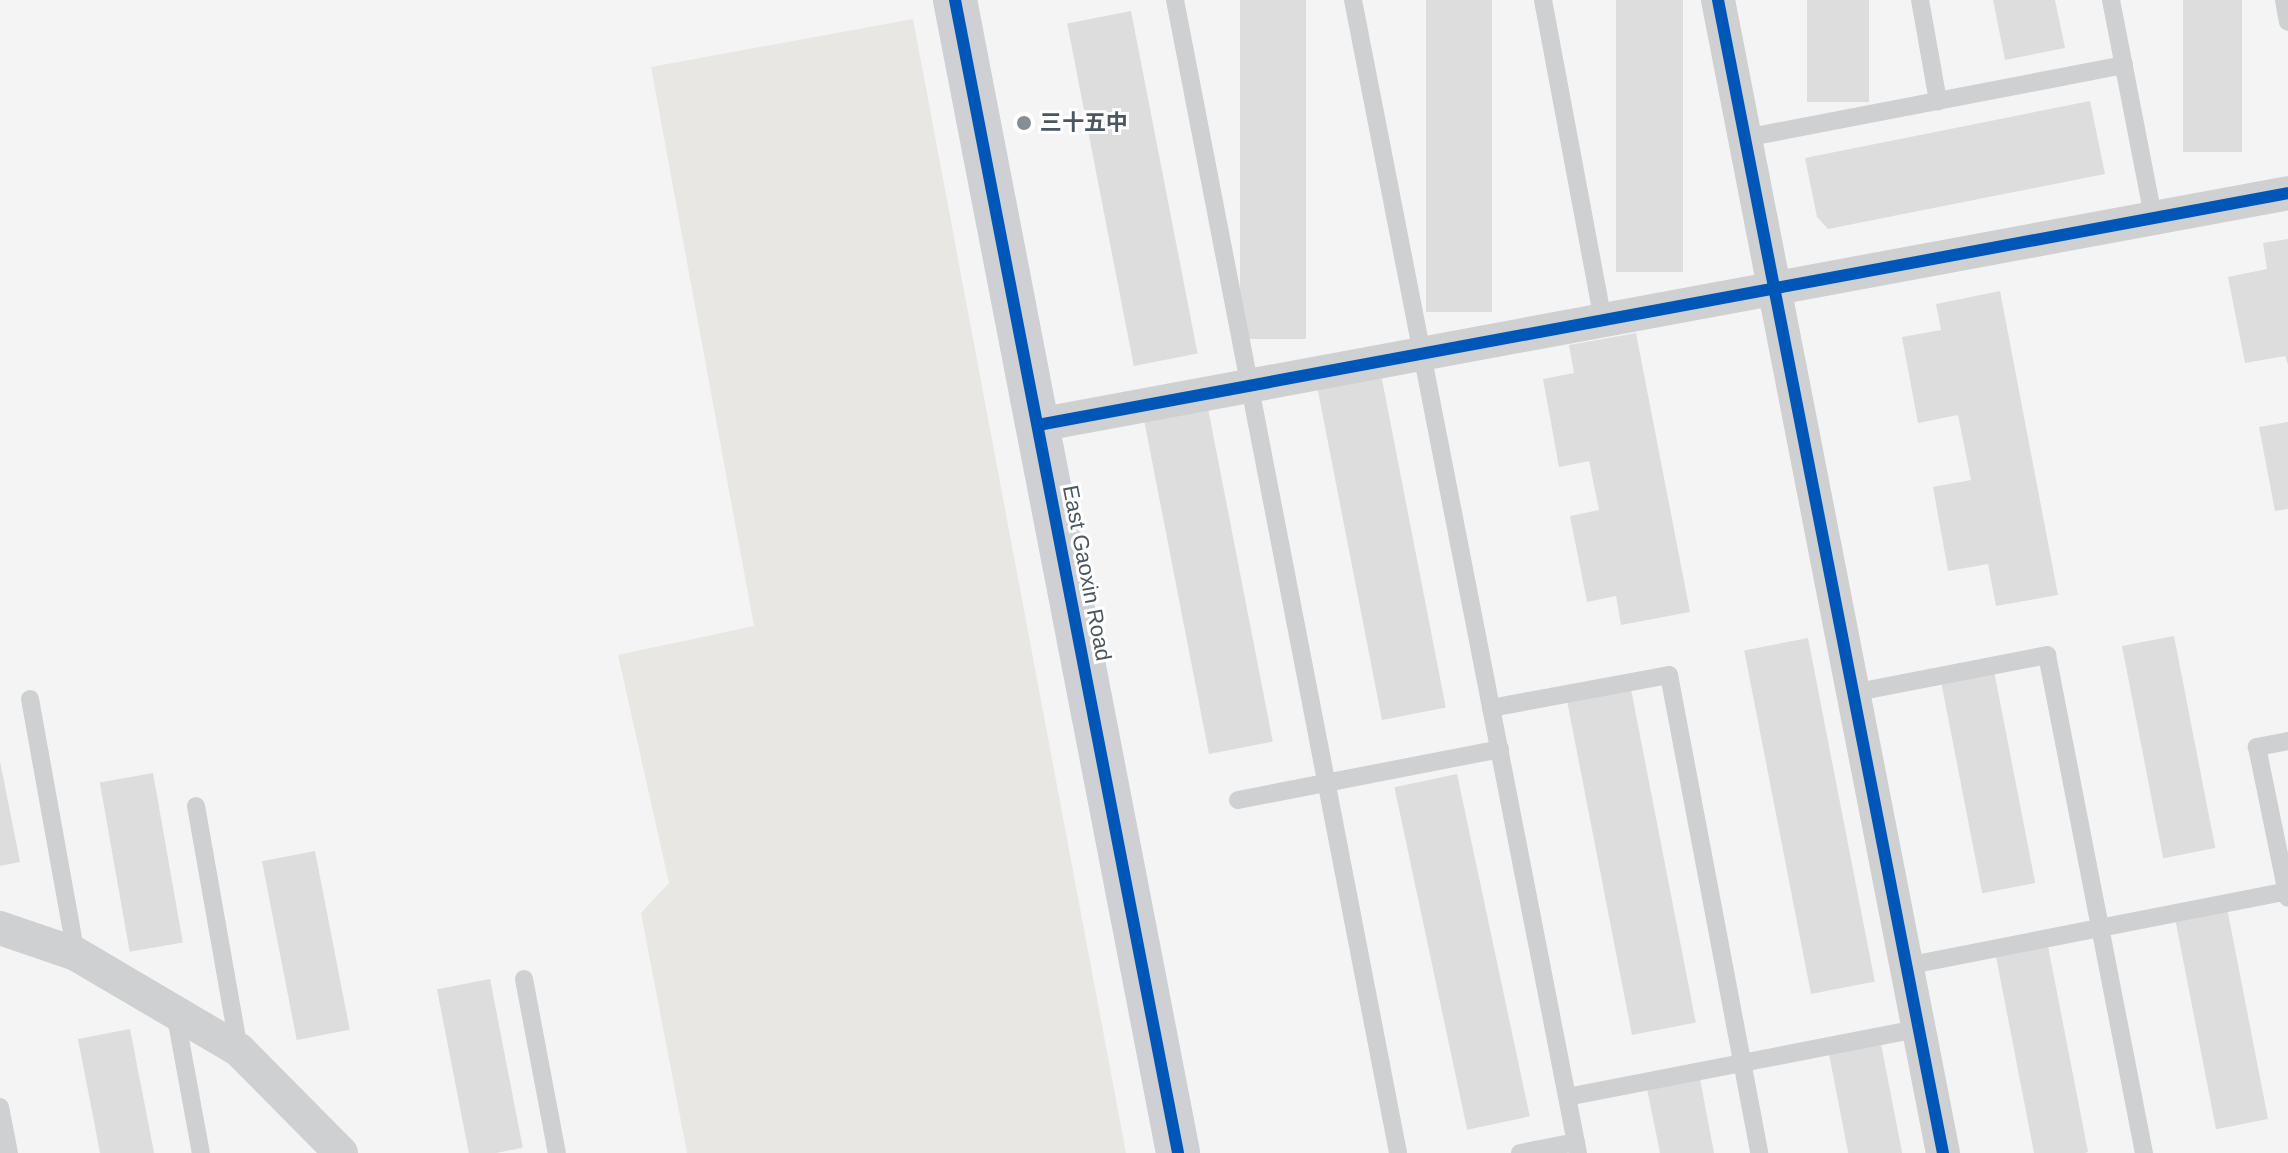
<!DOCTYPE html>
<html>
<head>
<meta charset="utf-8">
<style>
  body { margin:0 }
  #map { position:relative; width:2288px; height:1153px; overflow:hidden; background:#f4f4f4; font-family:Helvetica,"Noto Sans SC",sans-serif }
  div>[style] { position:absolute }
  [style*='--x'] { left:calc(var(--x)*1px); top:calc(var(--y)*1px); width:calc(var(--w)*1px); rotate:calc(var(--a)*1deg) }
  .commercial>* { inset:0; background:#e8e7e3 }
  .building>* { inset:0; background:#ddddde; transform-origin:0 0 }
  .lane>* { height:18px; margin:-9px; padding:0 9px; transform-origin:9px; border-radius:9px; background:#ced0d2 }
  .street>* { height:34px; margin:-17px; padding:0 17px; transform-origin:17px; border-radius:17px; background:#ced0d2 }
  .secondary>* { height:44px; margin:-22px; padding:0 22px; transform-origin:22px; border-radius:22px; background:#ced0d4 }
  .cycleway>* { height:12px; margin:-6px; padding:0 6px; transform-origin:6px; border-radius:6px; background:#0057b8 }
  .dots>* { width:22px; height:22px; translate:-50% -50%; box-sizing:border-box; border:4px solid #fff; border-radius:50% }
  span { translate:-50% -50%; white-space:nowrap; text-align:center; line-height:1.15; -webkit-text-stroke:6px #fff; paint-order:stroke }
  .poi-label { font-size:22px; color:#4a5661; font-weight:700 }
  .left { translate:0 -50%; text-align:left }
  .street-label { font-size:22px; color:#4a5661 }
</style>
</head>
<body>
<div id="map">
  <div class="commercial">
    <i style="clip-path:polygon(913px 19px,1126px 1153px,687px 1153px,641px 913px,669px 883px,618px 655px,754px 626px,651px 67px)"></i>
  </div>
  <div class="building">
    <i style="left:1240px;top:0;width:66px;height:339px"></i>
    <i style="left:1426px;top:0;width:66px;height:312px"></i>
    <i style="left:1616px;top:0;width:67px;height:272px"></i>
    <i style="left:1807px;top:0;width:62px;height:102px"></i>
    <i style="clip-path:polygon(1993px 0,2055px 0,2065px 48px,2005px 60px)"></i>
    <i style="left:2183px;top:0;width:59px;height:152px"></i>
    <i style="left:1131px;top:11px;width:349px;height:65px;rotate:79deg"></i>
    <i style="clip-path:polygon(2090px 101px,2105px 174px,1828px 229px,1817px 217px,1805px 158px)"></i>
    <i style="clip-path:polygon(2288px 239px,2288px 365px,2285px 356px,2245px 363px,2228px 277px,2267px 269px,2263px 243px)"></i>
    <i style="clip-path:polygon(2000px 291px,2058px 595px,1996px 606px,1988px 564px,1948px 571px,1933px 487px,1971px 480px,1958px 415px,1918px 423px,1902px 337px,1941px 330px,1936px 304px)"></i>
    <i style="clip-path:polygon(1636px 333px,1690px 612px,1621px 625px,1616px 596px,1587px 602px,1570px 516px,1599px 510px,1589px 461px,1559px 467px,1543px 379px,1574px 373px,1569px 345px)"></i>
    <i style="left:1379px;top:364px;width:350px;height:65px;rotate:79deg"></i>
    <i style="left:1206px;top:398px;width:350px;height:65px;rotate:79deg"></i>
    <i style="clip-path:polygon(2288px 422px,2288px 509px,2275px 511px,2259px 427px)"></i>
    <i style="left:2174px;top:636px;width:216px;height:53px;rotate:79deg"></i>
    <i style="left:1808px;top:638px;width:350px;height:65px;rotate:79deg"></i>
    <i style="left:1994px;top:671px;width:216px;height:54px;rotate:79deg"></i>
    <i style="left:1629px;top:679px;width:350px;height:65px;rotate:79deg"></i>
    <i style="clip-path:polygon(0 761px,20px 862px,0 866px)"></i>
    <i style="left:153px;top:773px;width:172px;height:54px;rotate:80deg"></i>
    <i style="left:1457px;top:774px;width:350px;height:64px;rotate:78deg"></i>
    <i style="left:315px;top:851px;width:182px;height:54px;rotate:79deg"></i>
    <i style="left:2227px;top:908px;width:215px;height:53px;rotate:79deg"></i>
    <i style="clip-path:polygon(2047px 941px,2088px 1152px,2085px 1153px,2034px 1153px,1995px 951px)"></i>
    <i style="left:490px;top:979px;width:172px;height:54px;rotate:79deg"></i>
    <i style="left:130px;top:1029px;width:126px;height:53px;rotate:79deg"></i>
    <i style="left:1881px;top:1044px;width:111px;height:53px;rotate:79deg"></i>
    <i style="clip-path:polygon(1700px 1079px,1714px 1153px,1660px 1153px,1647px 1089px)"></i>
  </div>
  <div class="lane">
    <i style="--x:1175;--y:0;--w:1174;--a:79.05"></i>
    <i style="--x:1353;--y:0;--w:1175;--a:78.96"></i>
    <i style="--x:1543;--y:0;--w:326;--a:79.4"></i>
    <i style="--x:1920;--y:0;--w:103;--a:79.9"></i>
    <i style="--x:2111;--y:0;--w:221;--a:79"></i>
    <i style="--x:2284;--y:0;--w:22;--a:80"></i>
    <i style="--x:1745;--y:138;--w:386;--a:-10.9"></i>
    <i style="--x:1852;--y:693;--w:199;--a:-11"></i>
    <i style="--x:2047;--y:655;--w:507;--a:78.98"></i>
    <i style="--x:30;--y:699;--w:259;--a:79.8"></i>
    <i style="--x:1491;--y:708;--w:181;--a:-10.5"></i>
    <i style="--x:1669;--y:675;--w:486;--a:79.3"></i>
    <i style="--x:2288;--y:741;--w:32;--a:169"></i>
    <i style="--x:2257;--y:747;--w:154;--a:78.4"></i>
    <i style="--x:1238;--y:800;--w:267;--a:-11"></i>
    <i style="--x:196;--y:806;--w:248;--a:80"></i>
    <i style="--x:1906;--y:966;--w:388;--a:-11.1"></i>
    <i style="--x:524;--y:979;--w:177;--a:79.3"></i>
    <i style="--x:175;--y:1012;--w:143;--a:79.6"></i>
    <i style="--x:1567;--y:1097;--w:358;--a:-11"></i>
    <i style="--x:0;--y:1107;--w:47;--a:78.9"></i>
    <i style="--x:1520;--y:1153;--w:57;--a:-11.1"></i>
  </div>
  <div class="street">
    <i style="--x:1718;--y:0;--w:1175;--a:78.96"></i>
    <i style="--x:1038;--y:425;--w:1271;--a:-10.51"></i>
    <i style="--x:0;--y:928;--w:80;--a:18.9"></i>
    <i style="--x:76;--y:954;--w:189;--a:30.5"></i>
    <i style="--x:239;--y:1050;--w:145;--a:45.3"></i>
  </div>
  <div class="secondary">
    <i style="--x:955;--y:0;--w:1174;--a:79.05"></i>
  </div>
  <div class="cycleway">
    <i style="--x:955;--y:0;--w:1174;--a:79.05"></i>
    <i style="--x:1718;--y:0;--w:1175;--a:78.96"></i>
    <i style="--x:1038;--y:425;--w:1271;--a:-10.51"></i>
  </div>
  <div class="dots">
    <i style="left:1024px;top:123px;background:#868d94"></i>
  </div>
  <div class="poi-label">
    <span class="left" style="left:1040px;top:123px">三十五中</span>
  </div>
  <div class="street-label">
    <span style="left:1087px;top:573px;rotate:79deg">East Gaoxin Road</span>
  </div>
</div>
</body>
</html>
